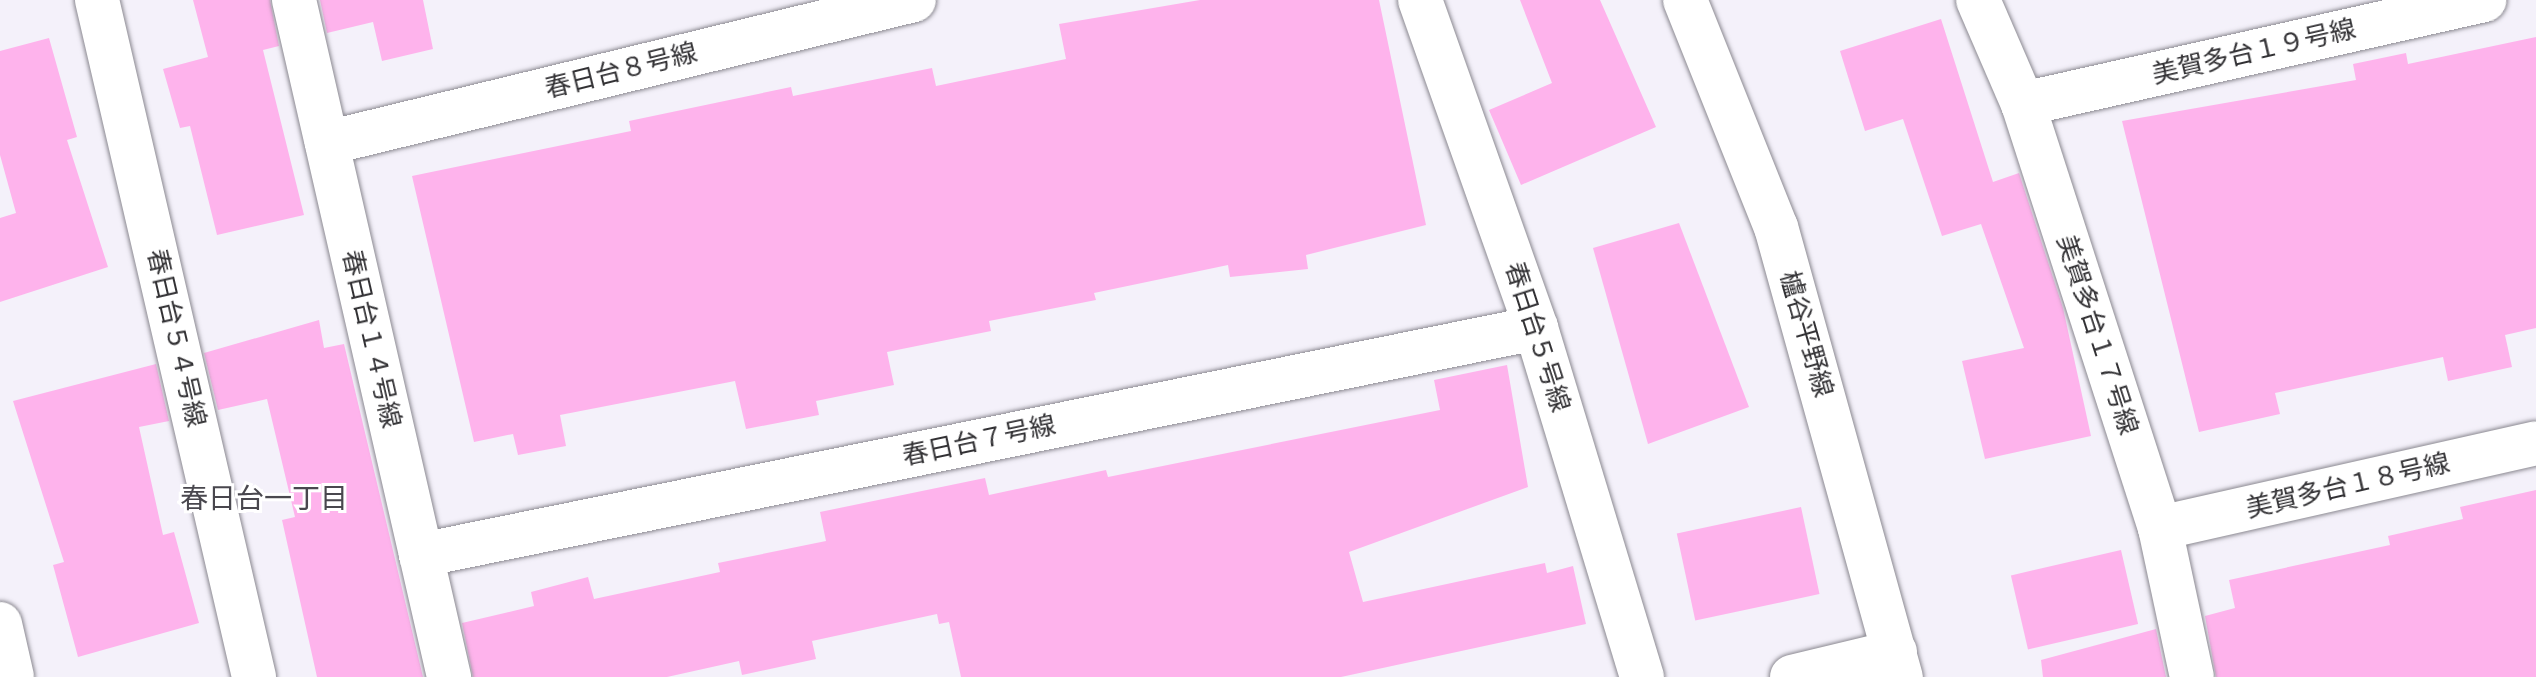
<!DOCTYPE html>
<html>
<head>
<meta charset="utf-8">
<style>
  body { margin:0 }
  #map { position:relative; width:2536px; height:677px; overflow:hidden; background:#f4f1fa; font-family:Roboto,"Noto Sans JP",sans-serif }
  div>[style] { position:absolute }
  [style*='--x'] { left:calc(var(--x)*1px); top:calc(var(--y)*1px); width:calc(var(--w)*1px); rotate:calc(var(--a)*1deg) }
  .building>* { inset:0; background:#feb3ec; transform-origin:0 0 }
  .roads { filter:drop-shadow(0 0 2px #8b8991) drop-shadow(0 0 2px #8b8991) }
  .minor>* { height:44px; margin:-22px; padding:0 22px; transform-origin:22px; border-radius:22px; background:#fff }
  span { translate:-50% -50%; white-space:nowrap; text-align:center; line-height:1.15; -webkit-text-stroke:6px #fff; paint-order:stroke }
  .street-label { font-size:26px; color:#323134 }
  .neighbourhood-label { font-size:28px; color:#49474e }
</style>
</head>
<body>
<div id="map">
  <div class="building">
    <i style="clip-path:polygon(193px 0,270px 0,279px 46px,263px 50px,304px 215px,217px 235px,190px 126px,180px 128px,163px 69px,208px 57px)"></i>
    <i style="clip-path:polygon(320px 0,423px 0,433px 49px,382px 61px,373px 22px,327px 33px)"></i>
    <i style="clip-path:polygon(1200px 0,1379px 0,1426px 225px,1306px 255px,1308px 269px,1230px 277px,1228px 265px,1094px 293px,1096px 300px,989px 321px,991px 331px,887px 352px,894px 385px,816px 401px,819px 415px,746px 429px,735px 381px,560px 415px,566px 446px,518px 455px,513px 434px,474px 442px,412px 176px,631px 131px,629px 121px,791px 87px,793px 96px,932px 68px,936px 86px,1066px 59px,1059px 24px)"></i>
    <i style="clip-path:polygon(1520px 0,1600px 0,1656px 127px,1521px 185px,1489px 110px,1552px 83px)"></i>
    <i style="clip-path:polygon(1941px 19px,1993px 182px,2019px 173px,2063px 308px,2091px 436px,1985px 459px,1962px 361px,2024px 348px,1981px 224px,1942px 236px,1903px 119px,1865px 131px,1840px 51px)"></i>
    <i style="clip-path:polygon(2536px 37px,2536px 328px,2505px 335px,2512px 367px,2448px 381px,2443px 357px,2275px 393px,2280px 414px,2199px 432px,2122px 121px,2356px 80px,2353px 64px,2406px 53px,2408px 64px)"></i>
    <i style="clip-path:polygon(49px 38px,77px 137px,67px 140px,108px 267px,0 302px,0 218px,16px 213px,0 155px,0 51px)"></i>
    <i style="clip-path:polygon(1679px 223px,1749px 407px,1648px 444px,1593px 248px)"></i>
    <i style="clip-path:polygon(319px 320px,324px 348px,344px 344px,423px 677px,317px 677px,282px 520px,295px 517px,267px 399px,218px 410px,204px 353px)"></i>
    <i style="clip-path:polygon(156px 364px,169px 421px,139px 427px,163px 535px,174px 532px,199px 623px,78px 657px,53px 565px,64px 562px,13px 401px)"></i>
    <i style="clip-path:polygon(1507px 365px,1528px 487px,1349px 552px,1363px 602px,1545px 563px,1547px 573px,1573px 566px,1586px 624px,1341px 677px,961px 677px,949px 622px,939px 624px,937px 614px,812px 641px,816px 659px,742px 675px,739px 661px,667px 677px,473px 677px,462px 623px,534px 606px,531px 592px,588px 577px,594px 599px,720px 572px,718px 563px,826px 541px,820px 512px,985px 478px,989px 495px,1106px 470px,1108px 477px,1440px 410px,1434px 380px)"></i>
    <i style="clip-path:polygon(2536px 490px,2536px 677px,2216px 677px,2205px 616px,2235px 608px,2229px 580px,2390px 545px,2388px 536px,2463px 519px,2460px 507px)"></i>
    <i style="left:1801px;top:507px;width:89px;height:127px;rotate:78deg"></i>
    <i style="left:2121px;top:550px;width:76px;height:113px;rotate:77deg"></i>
    <i style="clip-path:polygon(2156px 629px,2166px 677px,2043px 677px,2041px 660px)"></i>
  </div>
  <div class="roads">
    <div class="minor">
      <i style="--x:97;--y:0;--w:695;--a:76.94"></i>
      <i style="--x:294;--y:0;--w:695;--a:77.1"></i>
      <i style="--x:1420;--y:0;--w:348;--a:70.5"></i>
      <i style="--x:1536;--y:328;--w:365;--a:73.1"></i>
      <i style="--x:1685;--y:0;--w:245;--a:68.2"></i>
      <i style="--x:1776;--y:227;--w:467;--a:74.5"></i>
      <i style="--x:1978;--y:0;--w:113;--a:66.6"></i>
      <i style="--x:2023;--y:104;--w:446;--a:72.1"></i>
      <i style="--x:2160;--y:528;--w:152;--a:77.9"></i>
      <i style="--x:2023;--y:104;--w:473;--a:-12.7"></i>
      <i style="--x:327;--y:143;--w:604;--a:-13.69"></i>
      <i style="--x:2160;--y:528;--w:385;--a:-12.7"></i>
      <i style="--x:421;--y:555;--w:1138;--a:-11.51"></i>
      <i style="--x:0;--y:624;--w:54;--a:77.2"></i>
      <i style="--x:1792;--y:677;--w:106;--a:-13.6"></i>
    </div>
  </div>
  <div class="street-label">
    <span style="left:2254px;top:52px;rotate:-13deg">美賀多台１９号線</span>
    <span style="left:621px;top:71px;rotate:-14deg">春日台８号線</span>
    <span style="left:1806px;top:334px;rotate:74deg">櫨谷平野線</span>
    <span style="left:2097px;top:335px;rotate:72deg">美賀多台１７号線</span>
    <span style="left:1537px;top:337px;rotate:72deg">春日台５号線</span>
    <span style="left:176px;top:338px;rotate:77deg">春日台５４号線</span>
    <span style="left:371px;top:339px;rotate:77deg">春日台１４号線</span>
    <span style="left:979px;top:441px;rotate:-12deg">春日台７号線</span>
    <span style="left:2348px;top:486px;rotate:-13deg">美賀多台１８号線</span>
  </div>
  <div class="neighbourhood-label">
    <span style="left:264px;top:499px">春日台一丁目</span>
  </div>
</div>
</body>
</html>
